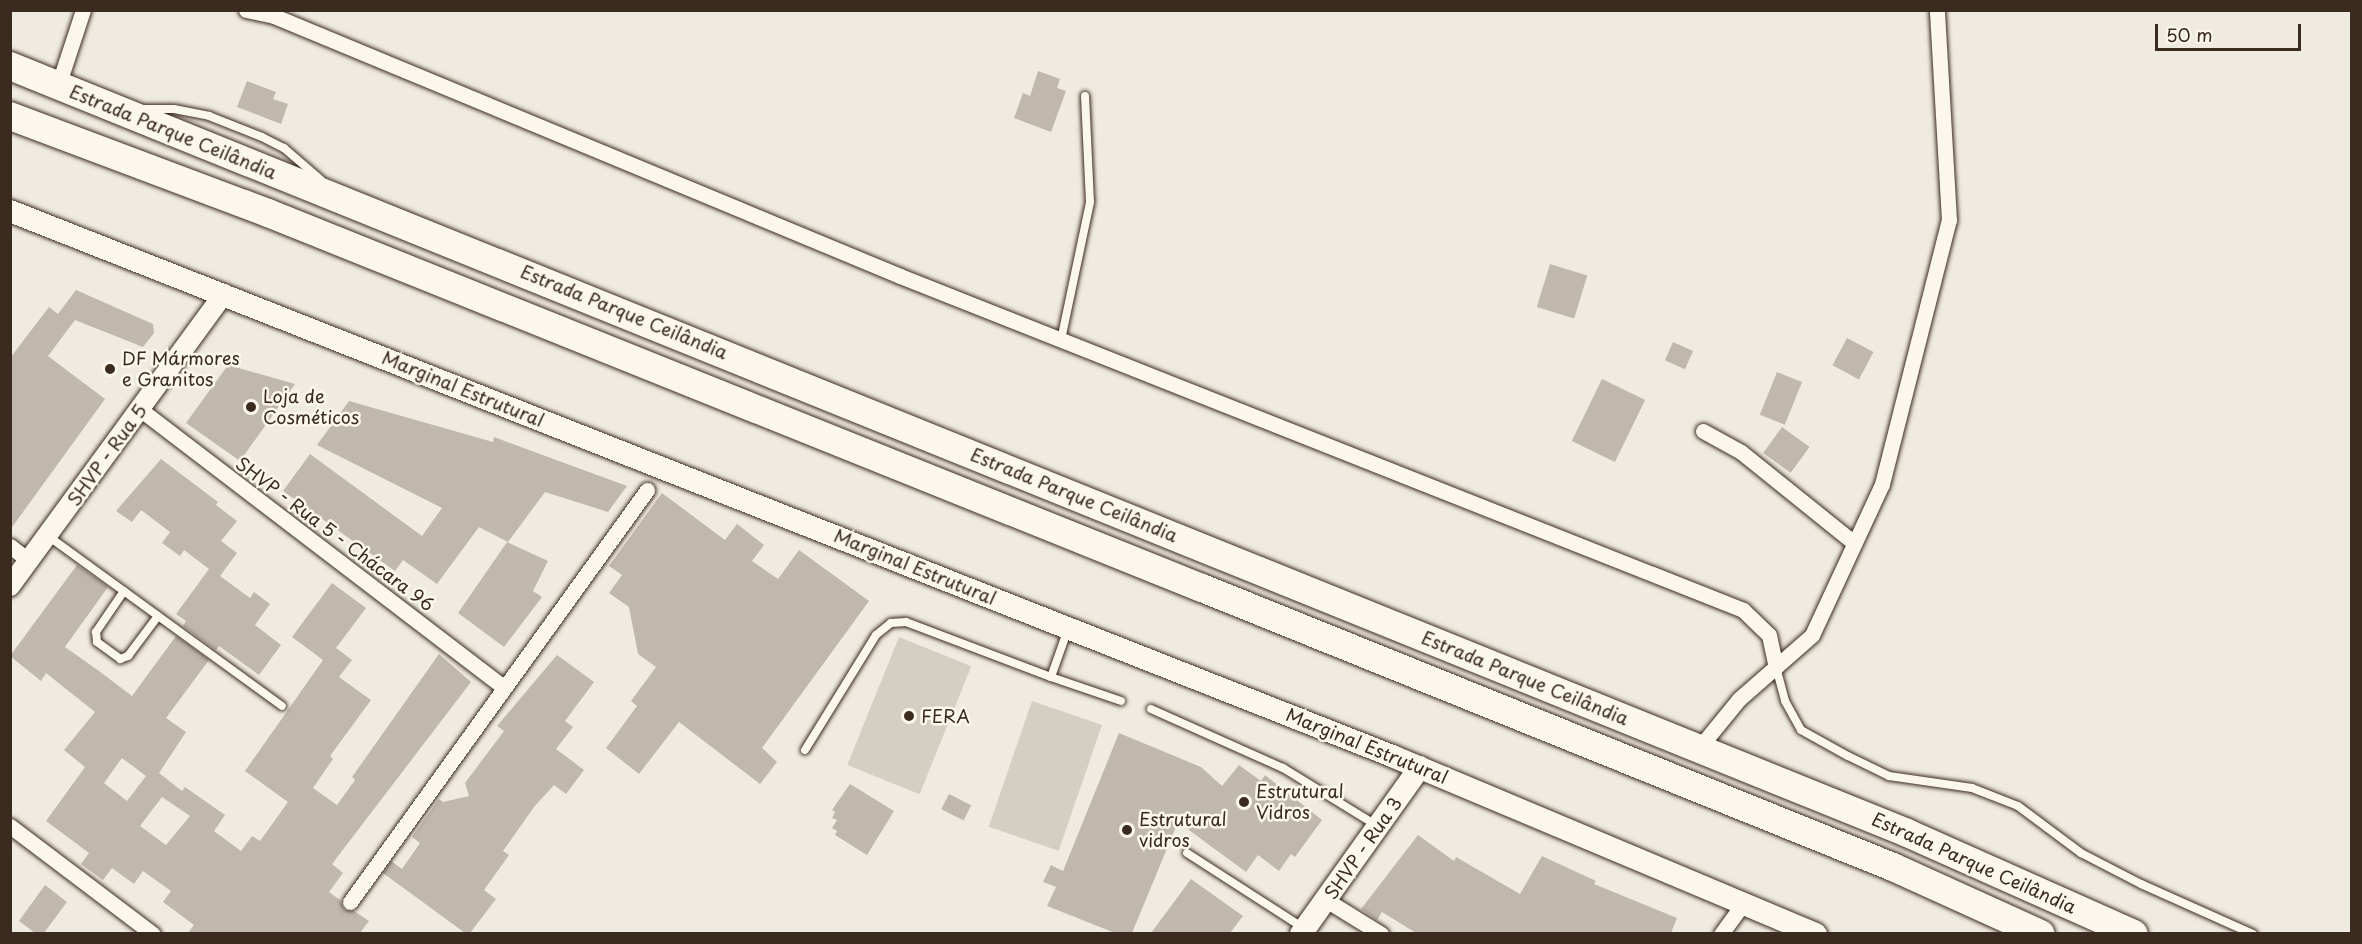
<!DOCTYPE html>
<html>
<head>
<meta charset="utf-8">
<style>
  body { margin:0 }
  #map { position:relative; width:2362px; height:944px; overflow:hidden; background:#f0ebe0; font-family:"Playpen Sans",sans-serif }
  div>[style] { position:absolute }
  [style*='--x'] { left:calc(var(--x)*1px); top:calc(var(--y)*1px); width:calc(var(--w)*1px); rotate:calc(var(--a)*1deg) }
  .green>* { inset:0; background:#d5cec3; transform-origin:0 0 }
  .building>* { inset:0; background:#c0b8ad; transform-origin:0 0 }
  .roads { filter:drop-shadow(0 0 2px #3b2a1e) drop-shadow(0 0 2px #3b2a1e) }
  .service>* { height:8px; margin:-4px; padding:0 4px; transform-origin:4px; border-radius:4px; background:#fbf7ec }
  .minor>* { height:15px; margin:-7.5px; padding:0 7.5px; transform-origin:7.5px; border-radius:7.5px; background:#fbf7ec }
  .tertiary>* { height:20px; margin:-10px; padding:0 10px; transform-origin:10px; border-radius:10px; background:#fbf7ec }
  .secondary>* { height:22px; margin:-11px; padding:0 11px; transform-origin:11px; border-radius:11px; background:#fbf7ec }
  .motorway>* { height:28px; margin:-14px; padding:0 14px; transform-origin:14px; border-radius:14px; background:#fbf7ec }
  .dots>* { width:16px; height:16px; translate:-50% -50%; box-sizing:border-box; border:3px solid #fbf7ec; border-radius:50% }
  span { translate:-50% -50%; white-space:nowrap; text-align:center; line-height:1.15; -webkit-text-stroke:5px #fbf7ec; paint-order:stroke }
  .street-label { font-size:18px; color:#3b2a1e }
  .poi-label { font-size:18px; color:#3b2a1e }
  .left { translate:0 -50%; text-align:left }
  .frame { position:absolute; inset:0; border:12px solid #3b2a1e; pointer-events:none }
  .scale { position:absolute; left:2155px; top:24px; width:146px; height:27px; box-sizing:border-box; border:3px solid #3b2a1e; border-top:0; padding-left:8px; font-size:18px; line-height:21px; white-space:nowrap; color:#3b2a1e; -webkit-text-stroke:4px #fbf7ec; paint-order:stroke }
</style>
</head>
<body>
<div id="map">
  <div class="green">
    <i style="left:899px;top:637px;width:78px;height:138px;rotate:22deg"></i>
    <i style="left:1032px;top:701px;width:74px;height:133px;rotate:19deg"></i>
  </div>
  <div class="building">
    <i style="clip-path:polygon(1038px 71px,1060px 79px,1057px 88px,1066px 91px,1051px 132px,1014px 118px,1023px 93px,1030px 96px)"></i>
    <i style="clip-path:polygon(247px 81px,276px 92px,273px 99px,288px 104px,281px 124px,237px 107px)"></i>
    <i style="left:1550px;top:264px;width:39px;height:45px;rotate:17deg"></i>
    <i style="clip-path:polygon(76px 290px,153px 324px,154px 333px,143px 347px,75px 320px,48px 356px,105px 399px,10px 530px,10px 358px,49px 307px,58px 314px)"></i>
    <i style="left:1847px;top:338px;width:30px;height:31px;rotate:28deg"></i>
    <i style="left:1673px;top:342px;width:22px;height:20px;rotate:24deg"></i>
    <i style="clip-path:polygon(228px 365px,295px 384px,240px 461px,186px 423px)"></i>
    <i style="left:1777px;top:372px;width:27px;height:46px;rotate:22deg"></i>
    <i style="left:1602px;top:379px;width:48px;height:69px;rotate:26deg"></i>
    <i style="clip-path:polygon(349px 401px,493px 442px,494px 437px,627px 486px,608px 512px,545px 492px,508px 542px,479px 527px,437px 584px,403px 560px,395px 571px,283px 491px,310px 454px,422px 536px,442px 508px,317px 445px)"></i>
    <i style="left:1782px;top:427px;width:34px;height:32px;rotate:36deg"></i>
    <i style="clip-path:polygon(161px 459px,218px 502px,216px 505px,237px 521px,221px 541px,237px 553px,220px 576px,250px 598px,254px 592px,270px 604px,255px 625px,281px 645px,259px 675px,219px 646px,216px 650px,183px 626px,186px 621px,176px 614px,209px 569px,184px 550px,180px 556px,162px 543px,170px 532px,141px 510px,132px 522px,116px 511px)"></i>
    <i style="clip-path:polygon(662px 493px,725px 540px,737px 524px,764px 545px,752px 561px,778px 579px,799px 550px,869px 601px,762px 748px,777px 762px,760px 784px,679px 722px,639px 774px,606px 748px,637px 706px,631px 701px,656px 667px,638px 654px,629px 607px,609px 593px,622px 575px,609px 566px)"></i>
    <i style="clip-path:polygon(507px 542px,548px 561px,533px 591px,542px 597px,504px 647px,458px 613px)"></i>
    <i style="clip-path:polygon(evenodd,77px 565px,108px 587px,65px 647px,99px 671px,132px 696px,176px 636px,209px 660px,166px 718px,186px 732px,159px 773px,182px 791px,185px 787px,225px 815px,214px 831px,241px 851px,252px 836px,260px 841px,288px 802px,245px 771px,323px 660px,292px 637px,332px 583px,366px 608px,336px 648px,352px 660px,339px 677px,371px 700px,330px 756px,333px 759px,313px 788px,337px 805px,355px 780px,352px 777px,439px 654px,471px 682px,332px 864px,343px 873px,329px 892px,340px 900px,344px 910px,354px 911px,369px 921px,360px 933px,188px 933px,194px 925px,163px 902px,171px 891px,143px 871px,134px 884px,112px 868px,103px 880px,81px 864px,89px 853px,46px 821px,85px 767px,64px 750px,95px 712px,46px 673px,41px 681px,10px 656px,77px 565px,122px 758px,146px 776px,127px 801px,104px 783px,122px 758px,77px 565px,162px 797px,190px 816px,166px 845px,140px 826px,162px 797px)"></i>
    <i style="clip-path:polygon(557px 655px,594px 682px,565px 721px,573px 727px,556px 749px,584px 770px,566px 794px,554px 785px,534px 807px,503px 851px,509px 855px,484px 890px,496px 899px,470px 933px,465px 933px,383px 873px,391px 861px,402px 869px,420px 843px,412px 837px,439px 799px,443px 802px,469px 796px,465px 783px,504px 731px,497px 726px)"></i>
    <i style="clip-path:polygon(1119px 733px,1201px 767px,1222px 786px,1239px 765px,1261px 781px,1265px 775px,1322px 820px,1295px 857px,1291px 854px,1279px 871px,1258px 855px,1246px 872px,1178px 822px,1132px 933px,1115px 933px,1047px 906px,1056px 887px,1043px 882px,1051px 865px,1063px 871px)"></i>
    <i style="clip-path:polygon(850px 784px,894px 811px,867px 855px,835px 835px,837px 831px,832px 828px,837px 820px,832px 818px,835px 812px,832px 810px)"></i>
    <i style="left:949px;top:794px;width:25px;height:17px;rotate:27deg"></i>
    <i style="clip-path:polygon(1418px 835px,1454px 861px,1456px 857px,1520px 894px,1542px 856px,1596px 881px,1594px 884px,1677px 918px,1671px 933px,1416px 933px,1382px 912px,1377px 920px,1361px 909px)"></i>
    <i style="clip-path:polygon(1191px 879px,1243px 916px,1230px 933px,1151px 933px)"></i>
    <i style="clip-path:polygon(45px 885px,67px 902px,44px 933px,35px 933px,19px 921px)"></i>
  </div>
  <div class="roads">
    <div class="service">
      <i style="--x:143;--y:109;--w:31;--a:0"></i>
      <i style="--x:174;--y:109;--w:36;--a:11"></i>
      <i style="--x:209;--y:116;--w:57;--a:21.6"></i>
      <i style="--x:262;--y:137;--w:25;--a:27"></i>
      <i style="--x:284;--y:148;--w:49;--a:40.9"></i>
      <i style="--x:1061;--y:340;--w:141;--a:-78.1"></i>
      <i style="--x:1090;--y:202;--w:106;--a:-92.7"></i>
      <i style="--x:48;--y:536;--w:289;--a:36"></i>
      <i style="--x:124;--y:591;--w:50;--a:124.3"></i>
      <i style="--x:96;--y:632;--w:10;--a:84"></i>
      <i style="--x:97;--y:642;--w:29;--a:36"></i>
      <i style="--x:120;--y:659;--w:9;--a:-21"></i>
      <i style="--x:128;--y:656;--w:50;--a:-53.1"></i>
      <i style="--x:1776;--y:667;--w:35;--a:75"></i>
      <i style="--x:1785;--y:701;--w:33;--a:61"></i>
      <i style="--x:1801;--y:730;--w:54;--a:29"></i>
      <i style="--x:1848;--y:756;--w:46;--a:26"></i>
      <i style="--x:1889;--y:776;--w:84;--a:8.2"></i>
      <i style="--x:1972;--y:788;--w:49;--a:21.4"></i>
      <i style="--x:2018;--y:806;--w:79;--a:36.7"></i>
      <i style="--x:2081;--y:853;--w:68;--a:27.3"></i>
      <i style="--x:2141;--y:884;--w:123;--a:24.1"></i>
      <i style="--x:1051;--y:677;--w:74;--a:18.9"></i>
      <i style="--x:1151;--y:709;--w:145;--a:24.1"></i>
      <i style="--x:1283;--y:768;--w:109;--a:31.5"></i>
      <i style="--x:805;--y:750;--w:135;--a:-58.3"></i>
      <i style="--x:876;--y:635;--w:19;--a:-39"></i>
      <i style="--x:891;--y:623;--w:15;--a:-4"></i>
      <i style="--x:906;--y:622;--w:155;--a:20.8"></i>
      <i style="--x:1051;--y:677;--w:51;--a:-70.5"></i>
      <i style="--x:1187;--y:853;--w:137;--a:32.8"></i>
    </div>
    <div class="minor">
      <i style="--x:246;--y:10;--w:29;--a:12"></i>
      <i style="--x:274;--y:16;--w:678;--a:22.55"></i>
      <i style="--x:900;--y:276;--w:907;--a:21.61"></i>
      <i style="--x:1743;--y:610;--w:36;--a:44"></i>
      <i style="--x:1769;--y:635;--w:33;--a:78"></i>
      <i style="--x:58;--y:86;--w:80;--a:-71.8"></i>
      <i style="--x:141;--y:410;--w:457;--a:37.4"></i>
      <i style="--x:1703;--y:431;--w:43;--a:28.9"></i>
      <i style="--x:1741;--y:452;--w:145;--a:38.8"></i>
      <i style="--x:10;--y:546;--w:24;--a:38"></i>
      <i style="--x:1699;--y:748;--w:63;--a:-50.8"></i>
      <i style="--x:1739;--y:699;--w:97;--a:-41.2"></i>
      <i style="--x:1812;--y:635;--w:166;--a:-65.1"></i>
      <i style="--x:1882;--y:484;--w:272;--a:-75.8"></i>
      <i style="--x:1949;--y:220;--w:210;--a:-93.3"></i>
      <i style="--x:10;--y:826;--w:179;--a:37.1"></i>
      <i style="--x:1326;--y:900;--w:65;--a:31.7"></i>
      <i style="--x:350;--y:902;--w:508;--a:-54.21"></i>
      <i style="--x:1721;--y:934;--w:39;--a:-54"></i>
    </div>
    <div class="tertiary">
      <i style="--x:10;--y:586;--w:362;--a:-53.8"></i>
    </div>
    <div class="secondary">
      <i style="--x:10;--y:211;--w:1486;--a:21.52"></i>
      <i style="--x:1392;--y:756;--w:460;--a:22.8"></i>
      <i style="--x:1301;--y:934;--w:205;--a:-54.5"></i>
    </div>
    <div class="motorway">
      <i style="--x:10;--y:66;--w:2046;--a:22.01"></i>
      <i style="--x:1907;--y:833;--w:248;--a:24"></i>
      <i style="--x:10;--y:116;--w:276;--a:20.6"></i>
      <i style="--x:268;--y:213;--w:1006;--a:21.88"></i>
      <i style="--x:1202;--y:588;--w:745;--a:21.99"></i>
      <i style="--x:1893;--y:867;--w:162;--a:24.4"></i>
    </div>
  </div>
  <div class="dots">
    <i style="left:110px;top:369px;background:#3b2a1e"></i>
    <i style="left:251px;top:407px;background:#3b2a1e"></i>
    <i style="left:909px;top:716px;background:#3b2a1e"></i>
    <i style="left:1244px;top:802px;background:#3b2a1e"></i>
    <i style="left:1127px;top:830px;background:#3b2a1e"></i>
  </div>
  <div class="street-label">
    <span style="left:173px;top:132px;rotate:22deg">Estrada Parque Ceilândia</span>
    <span style="left:624px;top:312px;rotate:22deg">Estrada Parque Ceilândia</span>
    <span style="left:463px;top:389px;rotate:22deg">Marginal Estrutural</span>
    <span style="left:107px;top:455px;rotate:-54deg">SHVP - Rua 5</span>
    <span style="left:1074px;top:495px;rotate:22deg">Estrada Parque Ceilândia</span>
    <span style="left:335px;top:534px;rotate:37deg">SHVP - Rua 5 - Chácara 96</span>
    <span style="left:915px;top:567px;rotate:22deg">Marginal Estrutural</span>
    <span style="left:1525px;top:678px;rotate:22deg">Estrada Parque Ceilândia</span>
    <span style="left:1367px;top:746px;rotate:22deg">Marginal Estrutural</span>
    <span style="left:1363px;top:848px;rotate:-55deg">SHVP - Rua 3</span>
    <span style="left:1974px;top:863px;rotate:24deg">Estrada Parque Ceilândia</span>
  </div>
  <div class="poi-label">
    <span class="left" style="left:122px;top:369px">DF Mármores<br>e Granitos</span>
    <span class="left" style="left:263px;top:407px">Loja de<br>Cosméticos</span>
    <span class="left" style="left:921px;top:716px">FERA</span>
    <span class="left" style="left:1256px;top:802px">Estrutural<br>Vidros</span>
    <span class="left" style="left:1139px;top:830px">Estrutural<br>vidros</span>
  </div>
  <div class="frame"></div>
  <div class="scale">50 m</div>
</div>
</body>
</html>
